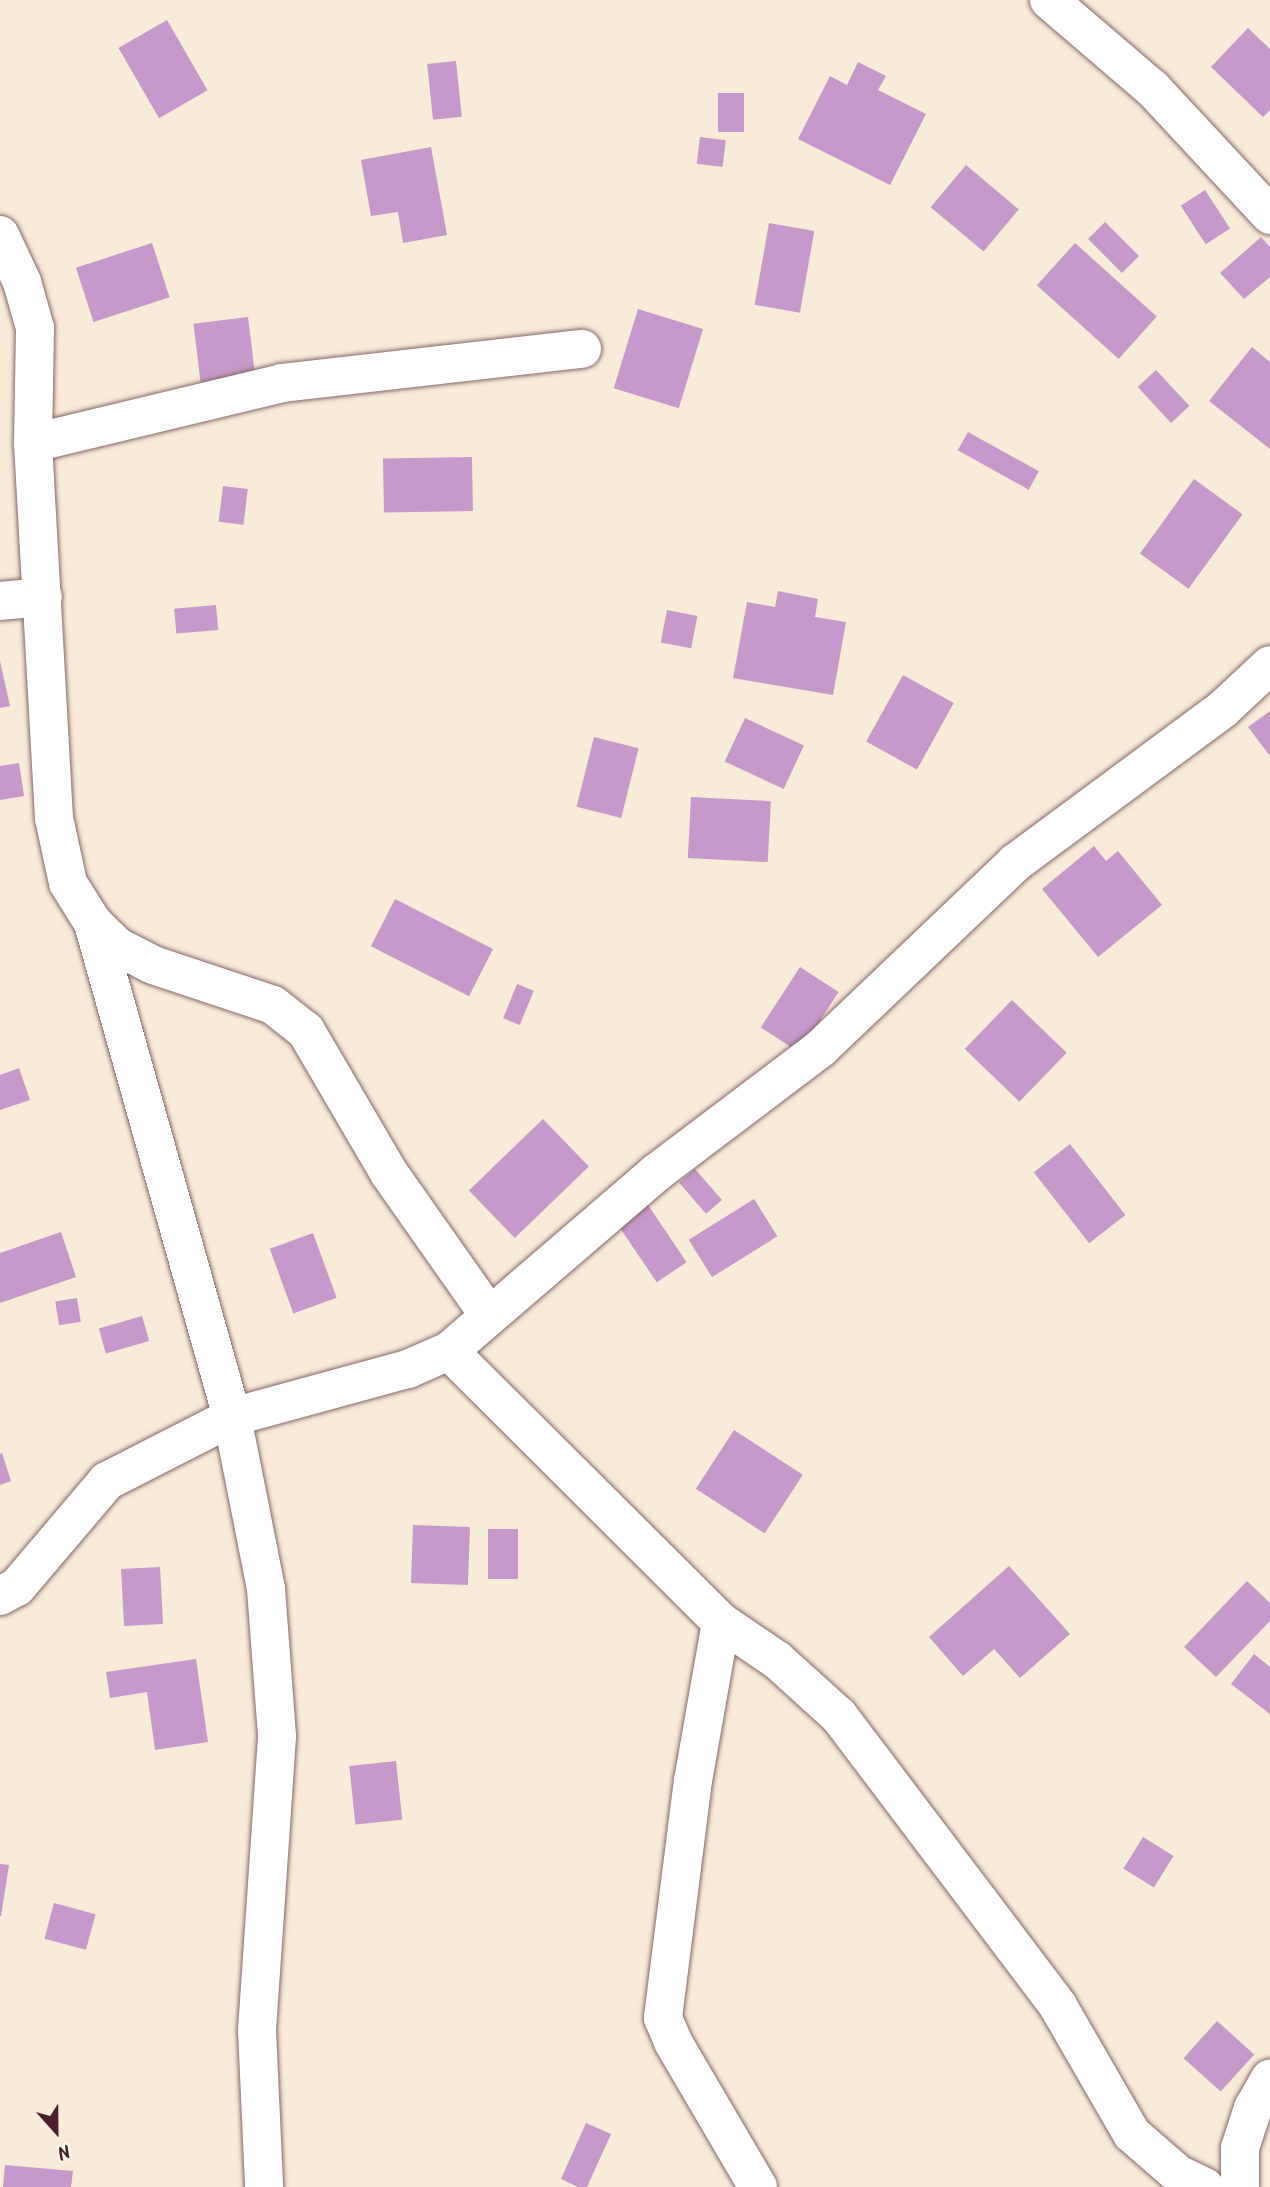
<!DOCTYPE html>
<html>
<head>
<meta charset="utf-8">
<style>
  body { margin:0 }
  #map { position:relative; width:1270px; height:2187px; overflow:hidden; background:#f8ebd7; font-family:Kalam,sans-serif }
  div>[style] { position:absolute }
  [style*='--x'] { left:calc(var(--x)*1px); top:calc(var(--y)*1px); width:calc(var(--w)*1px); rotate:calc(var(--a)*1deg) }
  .building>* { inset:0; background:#c599ca; transform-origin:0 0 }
  .roads { filter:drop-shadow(0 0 2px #876667) drop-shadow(0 0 2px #876667) }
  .minor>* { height:38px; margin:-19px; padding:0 19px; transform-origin:19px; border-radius:19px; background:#fff }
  span { translate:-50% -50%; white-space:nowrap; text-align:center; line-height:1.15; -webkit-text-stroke:6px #fbf7ec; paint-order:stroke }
  .north { position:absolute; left:21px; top:2096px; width:70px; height:70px; -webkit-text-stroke:5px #fbf7ec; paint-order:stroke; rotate:159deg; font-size:19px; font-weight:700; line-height:28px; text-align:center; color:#4a1f2b }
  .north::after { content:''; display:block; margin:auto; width:24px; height:32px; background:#4a1f2b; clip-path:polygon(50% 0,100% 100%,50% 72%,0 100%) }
</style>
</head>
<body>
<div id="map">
  <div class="building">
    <i style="left:167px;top:20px;width:81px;height:56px;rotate:60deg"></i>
    <i style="clip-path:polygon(1248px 28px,1270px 49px,1270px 110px,1263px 117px,1211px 67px)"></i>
    <i style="left:456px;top:61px;width:56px;height:29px;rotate:84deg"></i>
    <i style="clip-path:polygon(858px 62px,886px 76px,878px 90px,926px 114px,890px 185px,798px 139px,830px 76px,847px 85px)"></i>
    <i style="left:718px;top:93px;width:26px;height:39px"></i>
    <i style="left:700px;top:137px;width:26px;height:27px;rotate:7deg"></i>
    <i style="clip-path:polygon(431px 147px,447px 235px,403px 243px,398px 212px,371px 216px,361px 160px)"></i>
    <i style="left:966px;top:165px;width:69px;height:55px;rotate:40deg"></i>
    <i style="left:1205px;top:190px;width:46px;height:29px;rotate:57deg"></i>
    <i style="left:1105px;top:222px;width:48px;height:24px;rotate:45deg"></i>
    <i style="left:769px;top:223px;width:46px;height:83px;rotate:10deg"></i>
    <i style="clip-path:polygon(1261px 237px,1270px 247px,1270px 277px,1244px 299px,1220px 273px)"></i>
    <i style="left:152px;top:243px;width:57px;height:80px;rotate:72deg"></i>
    <i style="left:1075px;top:243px;width:110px;height:57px;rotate:42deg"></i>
    <i style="left:638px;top:309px;width:68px;height:83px;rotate:17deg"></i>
    <i style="left:248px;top:317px;width:69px;height:55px;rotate:83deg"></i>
    <i style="clip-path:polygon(1252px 347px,1270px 362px,1270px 449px,1209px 401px)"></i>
    <i style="left:1156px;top:370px;width:49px;height:25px;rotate:47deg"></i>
    <i style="left:968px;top:432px;width:81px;height:21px;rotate:29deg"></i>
    <i style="left:472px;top:457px;width:54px;height:89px;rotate:89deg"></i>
    <i style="left:1194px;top:479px;width:60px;height:92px;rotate:36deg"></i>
    <i style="left:223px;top:486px;width:25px;height:36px;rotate:7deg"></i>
    <i style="clip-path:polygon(778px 591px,818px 599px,815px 617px,846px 622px,833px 695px,733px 678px,747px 602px,775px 607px)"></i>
    <i style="left:216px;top:605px;width:25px;height:42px;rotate:85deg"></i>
    <i style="left:667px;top:610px;width:31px;height:33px;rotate:11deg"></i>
    <i style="clip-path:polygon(0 661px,10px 706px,0 708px)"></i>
    <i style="left:903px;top:675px;width:58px;height:76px;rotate:29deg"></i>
    <i style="clip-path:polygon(1270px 711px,1270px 756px,1248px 727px)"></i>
    <i style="left:745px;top:718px;width:65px;height:48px;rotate:25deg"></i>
    <i style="left:594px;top:737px;width:46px;height:72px;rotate:14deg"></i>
    <i style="clip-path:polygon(19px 763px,24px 796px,0 800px,0 766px)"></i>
    <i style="left:691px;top:797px;width:80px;height:61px;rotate:3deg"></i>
    <i style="clip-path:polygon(1094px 846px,1106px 861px,1118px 851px,1162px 905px,1098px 957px,1042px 889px)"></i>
    <i style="left:395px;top:899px;width:110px;height:53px;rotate:27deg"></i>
    <i style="left:800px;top:967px;width:46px;height:72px;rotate:33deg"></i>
    <i style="left:517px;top:984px;width:18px;height:37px;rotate:22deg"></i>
    <i style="left:1012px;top:1000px;width:76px;height:68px;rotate:44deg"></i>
    <i style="clip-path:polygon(19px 1068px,30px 1100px,0 1110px,0 1075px)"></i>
    <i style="left:543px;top:1119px;width:66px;height:103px;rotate:46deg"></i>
    <i style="left:1070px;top:1144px;width:90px;height:46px;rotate:52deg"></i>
    <i style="left:695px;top:1169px;width:41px;height:21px;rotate:49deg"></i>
    <i style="left:754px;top:1199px;width:44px;height:77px;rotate:58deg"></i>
    <i style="left:648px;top:1205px;width:69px;height:36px;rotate:56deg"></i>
    <i style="clip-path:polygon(61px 1232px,76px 1277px,0 1303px,0 1253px)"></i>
    <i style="left:313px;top:1233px;width:69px;height:46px;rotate:70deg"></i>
    <i style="left:77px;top:1298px;width:24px;height:22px;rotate:81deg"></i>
    <i style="left:142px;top:1316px;width:26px;height:45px;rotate:74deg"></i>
    <i style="left:734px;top:1430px;width:82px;height:70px;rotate:33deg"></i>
    <i style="clip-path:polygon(2px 1453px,11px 1481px,0 1485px,0 1454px)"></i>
    <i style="left:413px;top:1525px;width:57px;height:58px;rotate:2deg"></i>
    <i style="left:488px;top:1529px;width:30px;height:50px"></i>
    <i style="clip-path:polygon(1009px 1566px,1070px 1634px,1020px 1678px,994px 1649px,963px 1676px,929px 1637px)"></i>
    <i style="left:160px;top:1567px;width:57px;height:39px;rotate:87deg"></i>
    <i style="clip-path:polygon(1247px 1581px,1270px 1603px,1270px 1621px,1216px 1677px,1184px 1647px)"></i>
    <i style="clip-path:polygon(1254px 1654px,1270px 1667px,1270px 1714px,1231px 1684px)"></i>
    <i style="clip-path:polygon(196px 1659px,208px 1742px,155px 1750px,147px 1692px,110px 1698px,106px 1672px)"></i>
    <i style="left:396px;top:1761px;width:59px;height:47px;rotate:84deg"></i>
    <i style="left:1143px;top:1837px;width:36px;height:37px;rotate:32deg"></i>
    <i style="clip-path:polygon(0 1864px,9px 1865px,1px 1916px,0 1916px)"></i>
    <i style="left:54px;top:1903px;width:43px;height:37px;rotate:15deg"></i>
    <i style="left:1217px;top:2021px;width:50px;height:50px;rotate:42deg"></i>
    <i style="clip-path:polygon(586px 2123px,611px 2134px,587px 2187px,578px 2187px,561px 2179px)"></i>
    <i style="clip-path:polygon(5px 2165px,73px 2171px,71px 2187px,3px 2187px)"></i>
  </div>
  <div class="roads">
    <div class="minor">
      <i style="--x:1049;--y:0;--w:137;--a:40.6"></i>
      <i style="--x:1153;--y:89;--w:172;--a:47.1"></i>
      <i style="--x:0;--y:235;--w:52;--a:64.9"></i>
      <i style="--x:22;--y:282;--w:48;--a:74.2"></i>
      <i style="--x:35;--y:328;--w:115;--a:91"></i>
      <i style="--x:33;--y:443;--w:376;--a:86.8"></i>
      <i style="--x:54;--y:818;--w:66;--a:77.8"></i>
      <i style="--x:68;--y:883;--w:47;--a:58"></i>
      <i style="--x:93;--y:923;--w:35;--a:44"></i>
      <i style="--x:118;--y:947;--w:39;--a:27"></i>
      <i style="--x:153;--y:965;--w:126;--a:18.4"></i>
      <i style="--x:273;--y:1005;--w:42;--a:38.2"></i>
      <i style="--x:306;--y:1031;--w:164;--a:59.7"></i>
      <i style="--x:389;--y:1173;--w:172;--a:54.9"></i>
      <i style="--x:33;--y:443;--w:256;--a:-13.5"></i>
      <i style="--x:282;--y:383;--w:302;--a:-6.5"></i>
      <i style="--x:0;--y:601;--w:43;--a:-5.3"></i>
      <i style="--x:93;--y:923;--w:513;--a:74.28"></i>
      <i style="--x:232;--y:1417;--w:175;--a:78.8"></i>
      <i style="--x:266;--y:1589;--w:148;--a:85.7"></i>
      <i style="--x:277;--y:1737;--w:294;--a:93.9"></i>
      <i style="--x:257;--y:2030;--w:157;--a:87.4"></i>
      <i style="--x:449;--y:1351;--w:384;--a:44.9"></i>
      <i style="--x:721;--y:1622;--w:68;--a:34.2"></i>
      <i style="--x:777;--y:1660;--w:84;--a:42.1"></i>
      <i style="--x:839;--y:1716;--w:363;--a:52.9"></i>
      <i style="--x:1058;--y:2006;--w:148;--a:60"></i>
      <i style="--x:1132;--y:2134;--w:61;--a:41"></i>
      <i style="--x:1178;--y:2174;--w:30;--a:26"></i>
      <i style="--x:0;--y:1596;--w:19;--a:-28"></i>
      <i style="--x:17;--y:1587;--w:139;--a:-49.7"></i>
      <i style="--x:107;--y:1481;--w:140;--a:-27.1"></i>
      <i style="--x:232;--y:1417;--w:182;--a:-15.3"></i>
      <i style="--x:408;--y:1369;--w:45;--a:-23.7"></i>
      <i style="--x:449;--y:1351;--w:273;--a:-40.7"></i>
      <i style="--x:656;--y:1173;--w:207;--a:-37.1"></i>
      <i style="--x:821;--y:1048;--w:268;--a:-43.6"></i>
      <i style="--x:1015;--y:863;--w:259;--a:-36.5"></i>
      <i style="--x:1223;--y:709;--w:64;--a:-43.1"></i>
      <i style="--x:721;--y:1622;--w:160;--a:100"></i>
      <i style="--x:693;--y:1780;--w:240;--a:97.2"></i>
      <i style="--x:663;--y:2018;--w:26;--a:67"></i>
      <i style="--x:673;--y:2042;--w:168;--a:59.6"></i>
      <i style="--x:1240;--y:2187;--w:39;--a:-90"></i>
      <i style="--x:1240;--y:2148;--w:42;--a:-72"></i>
      <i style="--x:1253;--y:2108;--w:34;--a:-60"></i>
    </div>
  </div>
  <div class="north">N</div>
</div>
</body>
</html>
